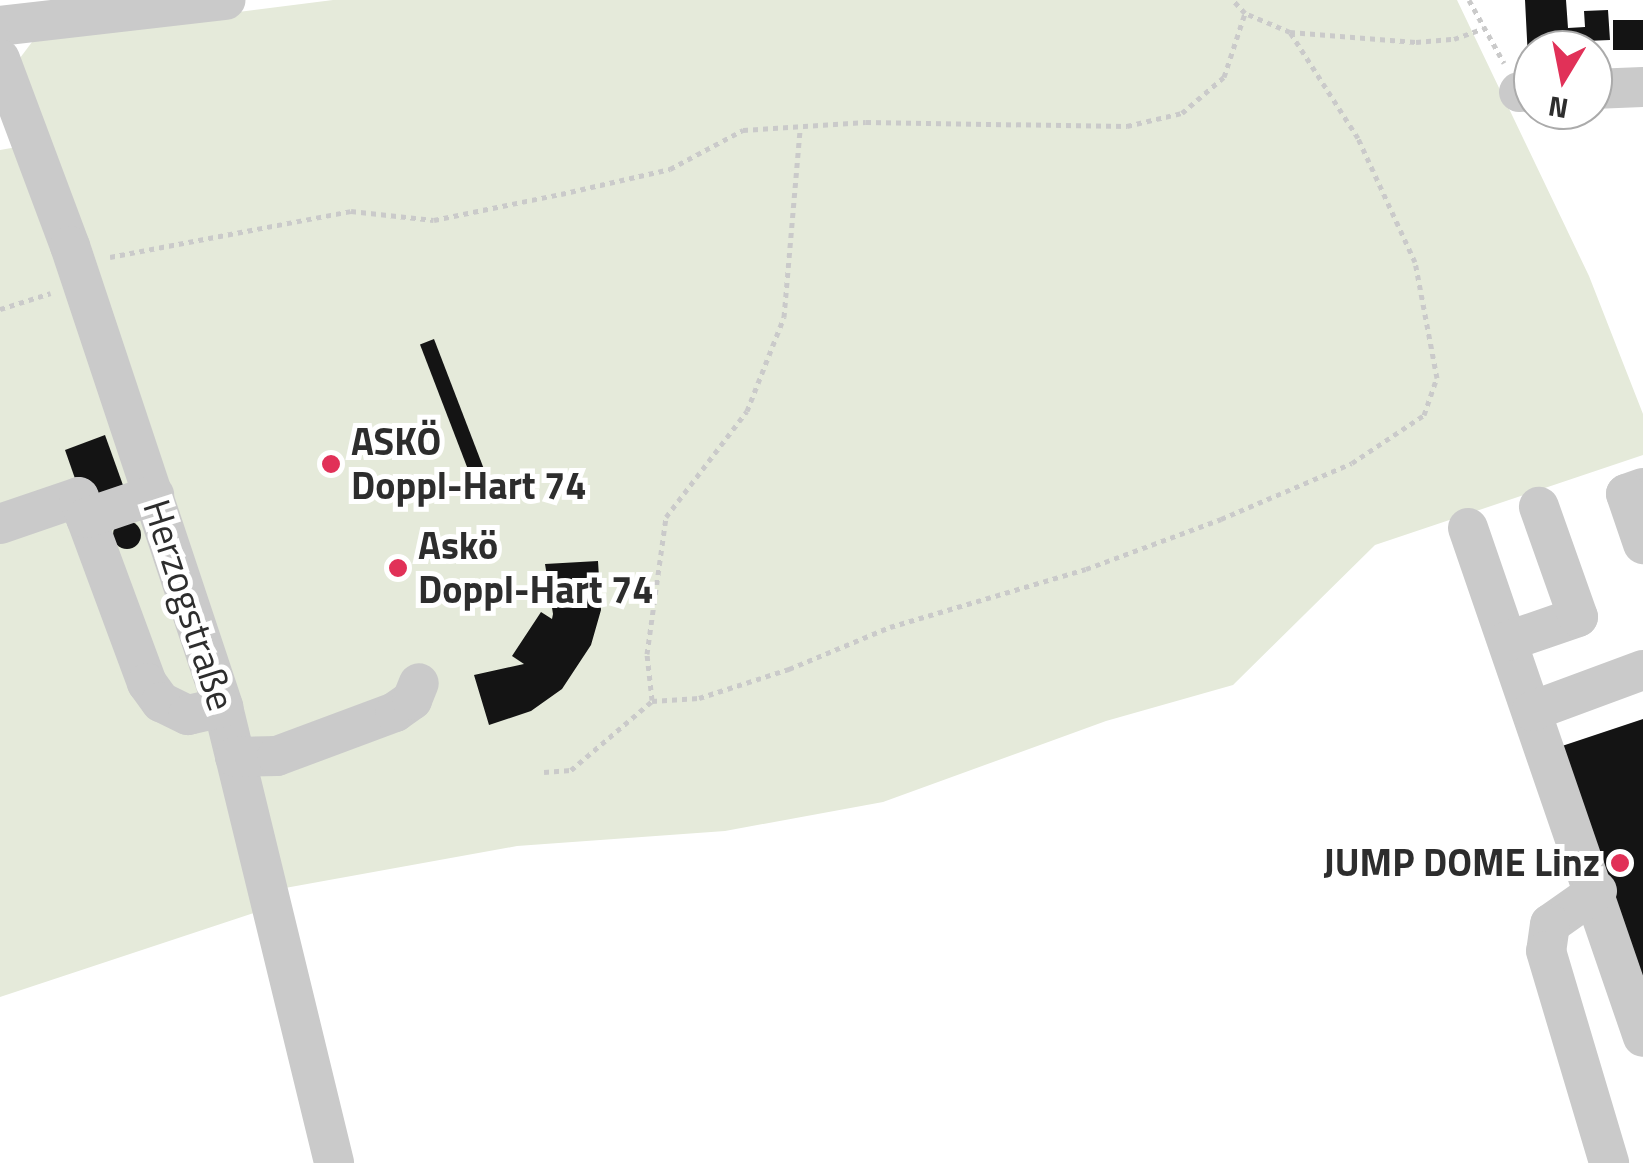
<!DOCTYPE html>
<html>
<head>
<meta charset="utf-8">
<style>
  body { margin:0 }
  #map { position:relative; width:1643px; height:1163px; overflow:hidden; background:#fff; font-family:"Titillium Web",sans-serif }
  div>[style] { position:absolute }
  [style*='--x'] { left:calc(var(--x)*1px); top:calc(var(--y)*1px); width:calc(var(--w)*1px); rotate:calc(var(--a)*1deg) }
  .green>* { inset:0; background:#e5eada }
  .building>* { inset:0; background:#141414; transform-origin:0 0 }
  .round { border-radius:50% }
  .path>* { height:5px; margin-top:-2.5px; transform-origin:0; background:repeating-linear-gradient(90deg,#cacaca 0 5px,transparent 0 10px) }
  .minor>* { height:40px; margin:-20px; padding:0 20px; transform-origin:20px; border-radius:20px; background:#cacaca }
  .dots>* { width:28px; height:28px; translate:-50% -50%; box-sizing:border-box; border:5px solid #fff; border-radius:50% }
  span { translate:-50% -50%; white-space:nowrap; text-align:center; line-height:1.15; -webkit-text-stroke:10px #fff; paint-order:stroke }
  .poi-label { font-size:38px; color:#2d2d2d; font-weight:700 }
  .left { translate:0 -50%; text-align:left }
  .right { translate:-100% -50%; text-align:right }
  .street-label { font-size:38px; color:#2d2d2d }
  .north { position:absolute; left:1513px; top:30px; width:100px; height:100px; box-sizing:border-box; background:#fff; border:2px solid #ababab; border-radius:50%; rotate:190deg; font-size:28px; font-weight:700; line-height:40px; text-align:center; color:#2d2d2d }
  .north::after { content:''; display:block; margin:auto; width:35px; height:45px; background:#e13158; clip-path:polygon(50% 0,100% 100%,50% 72%,0 100%) }
</style>
</head>
<body>
<div id="map">
  <div class="green">
    <i style="clip-path:polygon(333px 0,1457px 0,1589px 276px,1643px 414px,1643px 455px,1375px 545px,1233px 685px,1106px 721px,883px 802px,725px 831px,517px 846px,274px 890px,145px 495px,260px 911px,0 997px,0 150px,17px 147px,20px 58px,35px 38px)"></i>
  </div>
  <div class="building">
    <i style="clip-path:polygon(1525px 0,1566px 0,1568px 28px,1585px 27px,1584px 11px,1608px 10px,1610px 40px,1586px 41px,1586px 50px,1533px 50px,1528px 59px)"></i>
    <i style="left:1643px;top:20px;width:30px;height:30px;rotate:90deg"></i>
    <i style="left:434px;top:339px;width:160px;height:15px;rotate:69deg"></i>
    <i style="clip-path:polygon(105px 435px,124px 488px,92px 499px,79px 490px,65px 450px)"></i>
    <i class="round" style="left:113px;top:521px;width:28px;height:28px"></i>
    <i style="clip-path:polygon(598px 561px,601px 610px,591px 645px,562px 689px,531px 711px,489px 725px,474px 675px,524px 664px,512px 656px,541px 612px,552px 619px,553px 614px,545px 564px)"></i>
    <i style="clip-path:polygon(1643px 719px,1643px 979px,1556px 748px)"></i>
  </div>
  <div class="path">
    <i style="--x:1469;--y:0;--w:72;--a:60.9"></i>
    <i style="--x:1290;--y:32;--w:126;--a:4.5"></i>
    <i style="--x:1416;--y:42;--w:38;--a:-5"></i>
    <i style="--x:1454;--y:39;--w:32;--a:-20"></i>
    <i style="--x:110;--y:257;--w:245;--a:-10.8"></i>
    <i style="--x:351;--y:211;--w:83;--a:6.2"></i>
    <i style="--x:434;--y:220;--w:130;--a:-11.6"></i>
    <i style="--x:561;--y:194;--w:112;--a:-12.9"></i>
    <i style="--x:670;--y:169;--w:83;--a:-28.1"></i>
    <i style="--x:743;--y:130;--w:123;--a:-3.7"></i>
    <i style="--x:866;--y:122;--w:261;--a:0.9"></i>
    <i style="--x:1127;--y:126;--w:57;--a:-13.3"></i>
    <i style="--x:1182;--y:113;--w:55;--a:-40.6"></i>
    <i style="--x:1224;--y:77;--w:67;--a:-71.8"></i>
    <i style="--x:0;--y:309;--w:53;--a:-17.4"></i>
    <i style="--x:652;--y:700;--w:46;--a:-96.2"></i>
    <i style="--x:647;--y:654;--w:138;--a:-82.1"></i>
    <i style="--x:666;--y:517;--w:133;--a:-52.6"></i>
    <i style="--x:747;--y:411;--w:101;--a:-68.5"></i>
    <i style="--x:784;--y:317;--w:188;--a:-85.1"></i>
    <i style="--x:544;--y:772;--w:27;--a:-4"></i>
    <i style="--x:571;--y:770;--w:106;--a:-40.4"></i>
    <i style="--x:652;--y:701;--w:47;--a:-3.7"></i>
    <i style="--x:699;--y:698;--w:95;--a:-17.9"></i>
    <i style="--x:789;--y:669;--w:109;--a:-22.6"></i>
    <i style="--x:890;--y:627;--w:204;--a:-16.5"></i>
    <i style="--x:1086;--y:569;--w:144;--a:-20.3"></i>
    <i style="--x:1221;--y:519;--w:142;--a:-23.1"></i>
    <i style="--x:1352;--y:463;--w:87;--a:-33.7"></i>
    <i style="--x:1424;--y:415;--w:39;--a:-71"></i>
    <i style="--x:1437;--y:378;--w:118;--a:-100.7"></i>
    <i style="--x:1415;--y:262;--w:136;--a:-114.7"></i>
    <i style="--x:1358;--y:138;--w:126;--a:-122.7"></i>
    <i style="--x:1290;--y:32;--w:49;--a:-157.1"></i>
    <i style="--x:1245;--y:13;--w:18;--a:-133"></i>
  </div>
  <div class="minor">
    <i style="--x:0;--y:26;--w:227;--a:-6.6"></i>
    <i style="--x:0;--y:59;--w:200;--a:69.5"></i>
    <i style="--x:70;--y:246;--w:486;--a:71.6"></i>
    <i style="--x:223;--y:707;--w:469;--a:76.3"></i>
    <i style="--x:1593;--y:89;--w:50;--a:-2.3"></i>
    <i style="--x:1519;--y:92;--w:14;--a:-4"></i>
    <i style="--x:1643;--y:488;--w:18;--a:161"></i>
    <i style="--x:1626;--y:494;--w:53;--a:71.2"></i>
    <i style="--x:86;--y:518;--w:176;--a:69.7"></i>
    <i style="--x:147;--y:683;--w:24;--a:54"></i>
    <i style="--x:161;--y:702;--w:30;--a:26"></i>
    <i style="--x:188;--y:715;--w:36;--a:-13"></i>
    <i style="--x:0;--y:524;--w:83;--a:-18.9"></i>
    <i style="--x:79;--y:497;--w:22;--a:72"></i>
    <i style="--x:86;--y:518;--w:72;--a:-18.7"></i>
    <i style="--x:1468;--y:528;--w:538;--a:71.03"></i>
    <i style="--x:1508;--y:641;--w:74;--a:-18.9"></i>
    <i style="--x:1578;--y:617;--w:117;--a:-109.5"></i>
    <i style="--x:1532;--y:711;--w:118;--a:-20.3"></i>
    <i style="--x:235;--y:757;--w:42;--a:-1.4"></i>
    <i style="--x:277;--y:756;--w:126;--a:-20.4"></i>
    <i style="--x:395;--y:712;--w:21;--a:-35"></i>
    <i style="--x:412;--y:700;--w:18;--a:-68"></i>
    <i style="--x:1597;--y:891;--w:57;--a:144.9"></i>
    <i style="--x:1550;--y:924;--w:27;--a:98"></i>
    <i style="--x:1546;--y:951;--w:221;--a:73.4"></i>
  </div>
  <div class="dots">
    <i style="left:331px;top:464px;background:#e13158"></i>
    <i style="left:398px;top:568px;background:#e13158"></i>
    <i style="left:1620px;top:863px;background:#e13158"></i>
  </div>
  <div class="poi-label">
    <span class="left" style="left:351px;top:464px">ASKÖ<br>Doppl-Hart 74</span>
    <span class="left" style="left:418px;top:568px">Askö<br>Doppl-Hart 74</span>
    <span class="right" style="left:1600px;top:863px">JUMP DOME Linz</span>
  </div>
  <div class="street-label">
    <span style="left:189px;top:605px;rotate:72deg">Herzogstraße</span>
  </div>
  <div class="north">N</div>
</div>
</body>
</html>
